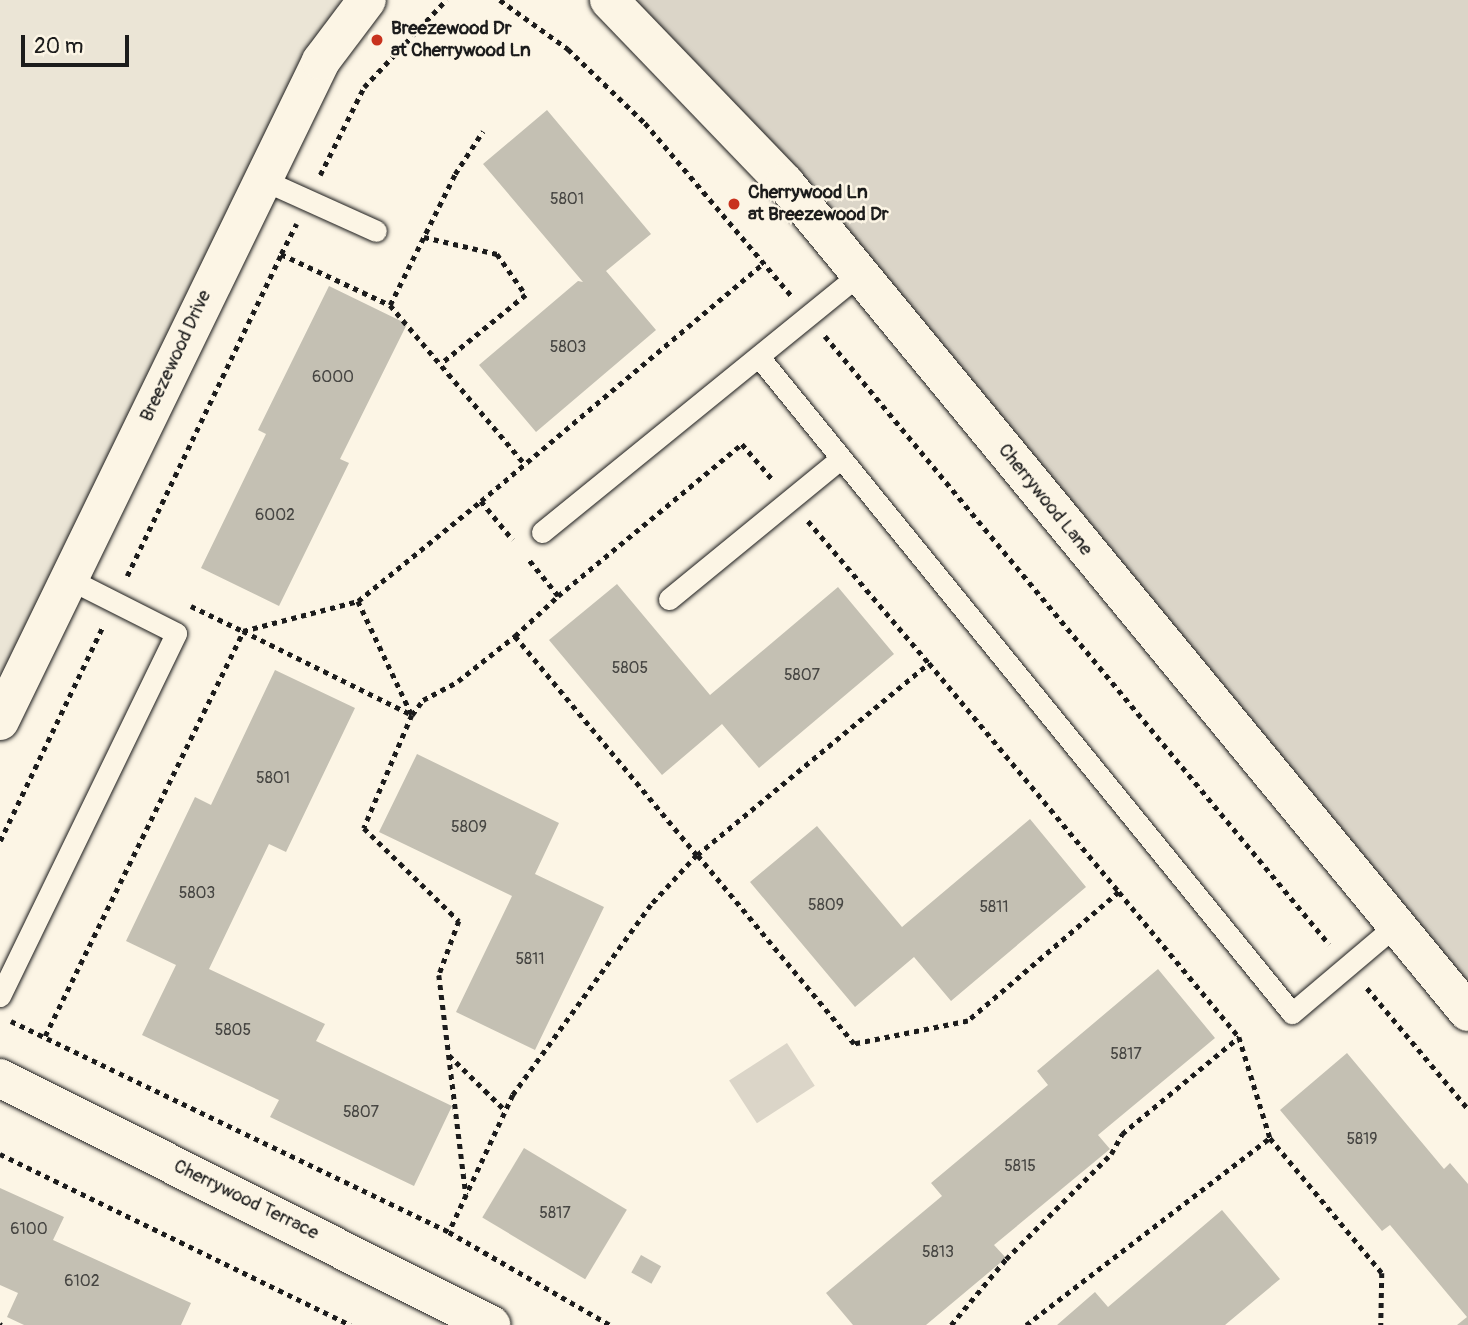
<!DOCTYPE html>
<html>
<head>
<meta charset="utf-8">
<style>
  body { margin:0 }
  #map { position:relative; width:1468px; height:1325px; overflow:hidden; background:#fcf5e5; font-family:Pangolin,sans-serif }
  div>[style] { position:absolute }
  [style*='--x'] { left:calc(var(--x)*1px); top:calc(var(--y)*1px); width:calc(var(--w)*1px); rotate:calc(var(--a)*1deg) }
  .built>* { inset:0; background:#ebe5d6 }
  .green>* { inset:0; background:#dbd5c8; transform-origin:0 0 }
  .building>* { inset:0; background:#c4c0b3; transform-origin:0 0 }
  .path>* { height:4.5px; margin-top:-2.25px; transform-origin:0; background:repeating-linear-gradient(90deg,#1c1c1c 0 5px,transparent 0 10px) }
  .roads { filter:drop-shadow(0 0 2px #1c1c1c) drop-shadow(0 0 2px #1c1c1c) }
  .service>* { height:21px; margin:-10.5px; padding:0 10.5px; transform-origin:10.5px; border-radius:10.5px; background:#fcf5e5 }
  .minor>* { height:38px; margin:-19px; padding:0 19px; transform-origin:19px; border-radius:19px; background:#fcf5e5 }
  .tertiary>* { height:38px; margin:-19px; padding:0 19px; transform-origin:19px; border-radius:19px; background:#fcf5e5 }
  .dots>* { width:19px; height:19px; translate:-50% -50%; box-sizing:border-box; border:4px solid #fcf5e5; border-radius:50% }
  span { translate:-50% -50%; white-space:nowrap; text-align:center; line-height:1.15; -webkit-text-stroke:5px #fcf5e5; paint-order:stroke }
  .number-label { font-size:16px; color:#464542 }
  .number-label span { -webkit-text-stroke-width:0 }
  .poi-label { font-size:19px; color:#1c1c1c; font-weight:700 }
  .left { translate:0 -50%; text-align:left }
  .street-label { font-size:19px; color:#1c1c1c }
  .scale { position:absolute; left:21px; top:35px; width:108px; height:32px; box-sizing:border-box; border:4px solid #1c1c1c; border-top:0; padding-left:9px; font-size:21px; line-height:24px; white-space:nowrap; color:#1c1c1c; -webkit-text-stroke:5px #fcf5e5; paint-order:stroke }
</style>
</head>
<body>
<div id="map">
  <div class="built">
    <i style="clip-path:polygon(0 0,367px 0,0 721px)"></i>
  </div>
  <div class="green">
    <i style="clip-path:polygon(609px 0,1468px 0,1468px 1012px)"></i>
    <i style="left:787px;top:1043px;width:51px;height:69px;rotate:57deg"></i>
  </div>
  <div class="building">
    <i style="clip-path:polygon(547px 110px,651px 234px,606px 271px,656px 330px,536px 432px,479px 365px,578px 281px,583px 282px,483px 164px)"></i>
    <i style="clip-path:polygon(329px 286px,407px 324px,340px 459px,349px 463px,279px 606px,201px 568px,266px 434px,258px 430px)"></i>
    <i style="clip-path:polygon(617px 584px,710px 695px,838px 587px,894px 654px,759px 768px,722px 724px,662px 775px,549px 640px)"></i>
    <i style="clip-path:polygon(275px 670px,355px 708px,286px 852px,269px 844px,209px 969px,325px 1024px,316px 1041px,452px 1106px,414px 1186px,270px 1117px,279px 1100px,142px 1035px,176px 965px,126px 941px,195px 797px,211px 805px)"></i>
    <i style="clip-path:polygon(417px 754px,559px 823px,535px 874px,604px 907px,535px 1050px,456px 1012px,512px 896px,379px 832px)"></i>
    <i style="clip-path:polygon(1030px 819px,1086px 887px,951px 1001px,914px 957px,855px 1007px,750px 882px,817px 826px,902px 927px)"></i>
    <i style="clip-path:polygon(1158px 969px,1215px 1038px,1098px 1135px,1110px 1149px,994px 1245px,1006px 1258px,926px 1325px,853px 1325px,826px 1293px,942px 1196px,931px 1183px,1048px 1085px,1037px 1071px)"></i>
    <i style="clip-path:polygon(1347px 1053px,1444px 1169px,1450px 1163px,1468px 1184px,1468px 1325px,1457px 1325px,1467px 1317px,1390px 1225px,1382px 1231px,1280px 1110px)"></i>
    <i style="left:524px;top:1148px;width:120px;height:81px;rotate:31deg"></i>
    <i style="clip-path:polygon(0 1188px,64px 1217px,53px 1240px,191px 1303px,181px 1325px,24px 1325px,7px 1317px,18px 1293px,0 1285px)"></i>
    <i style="clip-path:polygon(1222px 1210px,1280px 1279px,1225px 1325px,1057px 1325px,1095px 1292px,1108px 1307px)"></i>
    <i style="left:641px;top:1255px;width:23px;height:20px;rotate:29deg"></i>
  </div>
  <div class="path">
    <i style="--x:500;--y:0;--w:84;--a:35.8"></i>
    <i style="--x:568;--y:49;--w:107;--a:43.9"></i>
    <i style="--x:645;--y:123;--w:226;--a:49.7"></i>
    <i style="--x:320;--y:175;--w:98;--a:-63.4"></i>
    <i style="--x:364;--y:87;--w:120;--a:-46.7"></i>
    <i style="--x:424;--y:237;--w:75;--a:13.1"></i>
    <i style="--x:497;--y:254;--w:50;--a:54.7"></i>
    <i style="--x:526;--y:295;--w:109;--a:140.9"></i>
    <i style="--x:281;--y:254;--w:34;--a:-63"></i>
    <i style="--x:390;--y:305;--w:146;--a:-63.6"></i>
    <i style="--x:455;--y:174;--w:51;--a:-56.9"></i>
    <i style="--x:825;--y:336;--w:790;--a:50.34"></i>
    <i style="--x:481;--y:501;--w:370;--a:-40.1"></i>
    <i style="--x:808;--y:521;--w:187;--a:49.6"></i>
    <i style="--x:127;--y:576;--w:357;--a:-64.4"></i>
    <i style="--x:281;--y:254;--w:120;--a:25.1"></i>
    <i style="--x:390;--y:305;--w:209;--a:49.7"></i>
    <i style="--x:558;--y:596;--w:239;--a:-39.6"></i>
    <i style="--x:742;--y:444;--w:48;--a:49.3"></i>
    <i style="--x:358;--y:601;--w:159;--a:-39.1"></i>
    <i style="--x:481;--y:501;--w:50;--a:50.6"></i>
    <i style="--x:191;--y:606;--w:58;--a:25.7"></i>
    <i style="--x:243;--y:631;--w:119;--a:-14.6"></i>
    <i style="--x:358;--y:601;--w:126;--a:64.7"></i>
    <i style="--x:412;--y:715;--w:123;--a:113"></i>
    <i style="--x:364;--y:828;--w:133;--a:44.4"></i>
    <i style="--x:459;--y:921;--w:58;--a:110.3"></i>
    <i style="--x:439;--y:975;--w:221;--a:83"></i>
    <i style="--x:515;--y:636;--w:59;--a:-42.9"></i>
    <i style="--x:558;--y:596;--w:49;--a:-129.2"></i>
    <i style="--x:0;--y:841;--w:236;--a:-64.4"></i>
    <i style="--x:1119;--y:892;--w:199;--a:139.5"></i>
    <i style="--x:968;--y:1021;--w:116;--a:168.6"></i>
    <i style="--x:854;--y:1044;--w:246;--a:-129.7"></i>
    <i style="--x:697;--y:855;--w:301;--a:-39.6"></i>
    <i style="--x:929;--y:663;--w:298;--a:50.3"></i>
    <i style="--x:1119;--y:892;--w:188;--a:50.4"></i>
    <i style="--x:1367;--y:988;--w:158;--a:50.1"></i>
    <i style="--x:11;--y:1021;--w:486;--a:25.7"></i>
    <i style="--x:45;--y:1036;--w:451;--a:-63.9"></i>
    <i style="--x:243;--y:631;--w:189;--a:26.4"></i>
    <i style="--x:412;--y:715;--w:19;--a:-54"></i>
    <i style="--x:423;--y:700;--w:40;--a:-28"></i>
    <i style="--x:458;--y:681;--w:73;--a:-38.3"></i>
    <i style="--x:515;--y:636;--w:285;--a:50.3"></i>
    <i style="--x:697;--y:855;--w:68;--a:132.6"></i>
    <i style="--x:651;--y:905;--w:235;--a:126"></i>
    <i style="--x:513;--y:1095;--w:151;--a:115"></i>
    <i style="--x:449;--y:1232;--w:186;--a:30"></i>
    <i style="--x:449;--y:1055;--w:78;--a:44.5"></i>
    <i style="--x:0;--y:1154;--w:390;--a:26"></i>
    <i style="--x:0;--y:1324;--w:2;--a:27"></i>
    <i style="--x:951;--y:1325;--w:86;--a:-50.2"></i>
    <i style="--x:1006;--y:1259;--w:148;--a:-45"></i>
    <i style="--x:1111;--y:1154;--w:23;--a:-61"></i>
    <i style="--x:1122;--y:1134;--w:152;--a:-39.7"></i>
    <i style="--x:1239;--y:1037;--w:106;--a:72.9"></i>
    <i style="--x:1026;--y:1325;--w:307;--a:-37.5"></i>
    <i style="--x:1270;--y:1138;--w:175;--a:50.3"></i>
    <i style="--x:1382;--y:1273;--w:52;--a:91.1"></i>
  </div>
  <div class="roads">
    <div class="service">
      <i style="--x:261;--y:179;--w:126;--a:24.3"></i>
      <i style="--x:759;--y:357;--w:845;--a:50.91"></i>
      <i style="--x:1292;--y:1013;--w:135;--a:-40.2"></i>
      <i style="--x:542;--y:532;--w:409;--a:-39.1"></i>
      <i style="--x:669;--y:599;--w:222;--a:-39.3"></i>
      <i style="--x:0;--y:996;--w:403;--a:-64.1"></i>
      <i style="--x:176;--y:633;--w:120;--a:-153.2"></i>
    </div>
    <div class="minor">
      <i style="--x:0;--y:1078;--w:550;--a:26.7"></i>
    </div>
    <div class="tertiary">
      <i style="--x:609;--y:0;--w:254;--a:46.1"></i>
      <i style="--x:785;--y:183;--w:1074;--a:50.52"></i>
      <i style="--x:0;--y:721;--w:734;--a:-64.06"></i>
      <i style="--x:321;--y:61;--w:76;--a:-53"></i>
    </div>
  </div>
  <div class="dots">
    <i style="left:377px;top:40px;background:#c8321e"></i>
    <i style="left:734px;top:204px;background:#c8321e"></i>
  </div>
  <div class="number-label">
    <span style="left:567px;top:199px">5801</span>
    <span style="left:568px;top:347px">5803</span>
    <span style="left:333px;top:377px">6000</span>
    <span style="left:275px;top:515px">6002</span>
    <span style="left:630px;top:668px">5805</span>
    <span style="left:802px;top:675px">5807</span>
    <span style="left:273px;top:778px">5801</span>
    <span style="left:469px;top:827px">5809</span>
    <span style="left:197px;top:893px">5803</span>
    <span style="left:826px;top:905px">5809</span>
    <span style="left:994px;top:907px">5811</span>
    <span style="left:530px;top:959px">5811</span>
    <span style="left:233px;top:1030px">5805</span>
    <span style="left:1126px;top:1054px">5817</span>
    <span style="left:361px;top:1112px">5807</span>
    <span style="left:1362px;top:1139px">5819</span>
    <span style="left:1020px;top:1166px">5815</span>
    <span style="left:555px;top:1213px">5817</span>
    <span style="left:29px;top:1229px">6100</span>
    <span style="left:938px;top:1252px">5813</span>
    <span style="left:82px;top:1281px">6102</span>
  </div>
  <div class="poi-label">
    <span class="left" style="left:391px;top:40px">Breezewood Dr<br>at Cherrywood Ln</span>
    <span class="left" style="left:748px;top:204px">Cherrywood Ln<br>at Breezewood Dr</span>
  </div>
  <div class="street-label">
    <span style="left:176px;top:356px;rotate:-65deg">Breezewood Drive</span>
    <span style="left:1045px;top:500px;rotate:51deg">Cherrywood Lane</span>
    <span style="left:246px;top:1200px;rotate:26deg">Cherrywood Terrace</span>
  </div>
  <div class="scale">20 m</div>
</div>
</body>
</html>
